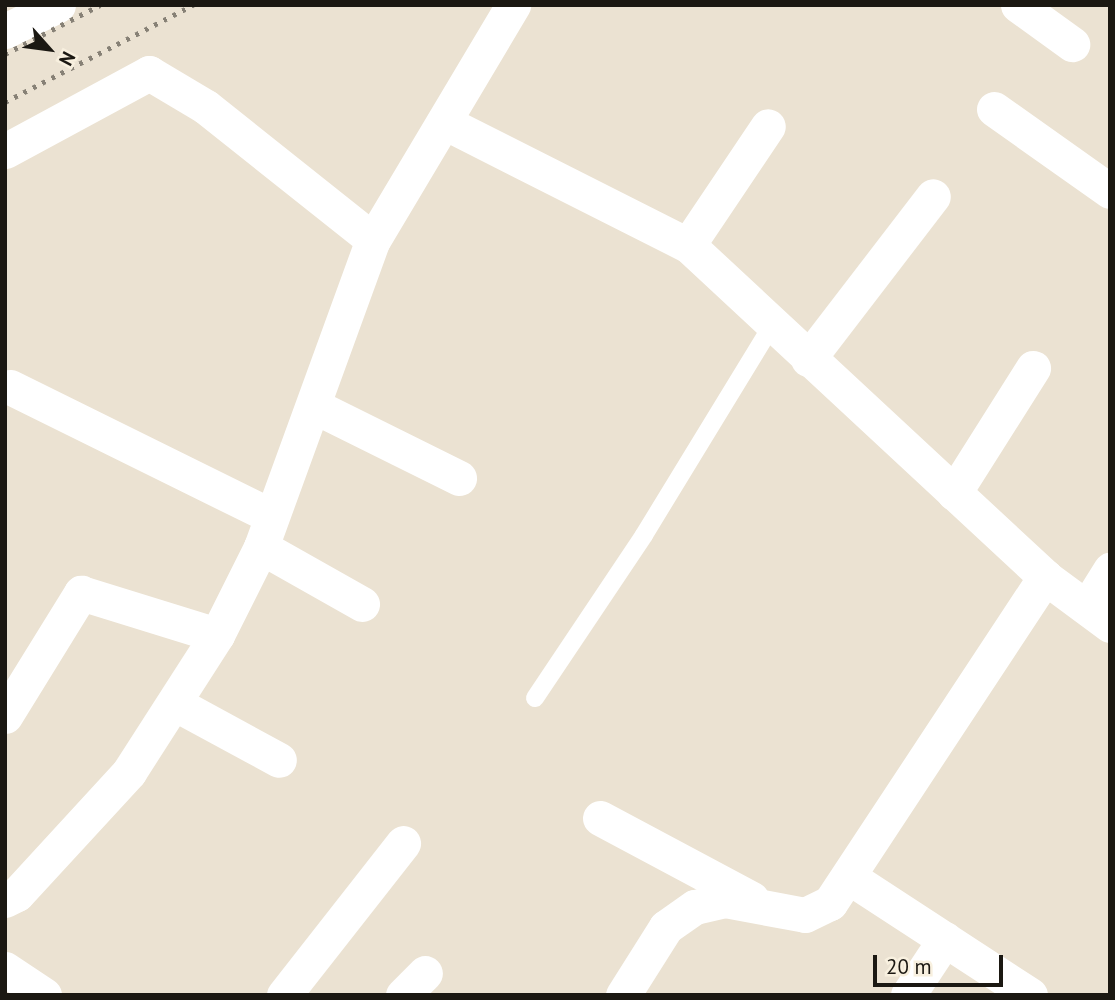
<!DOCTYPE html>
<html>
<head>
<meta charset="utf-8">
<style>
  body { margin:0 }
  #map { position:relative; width:1115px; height:1000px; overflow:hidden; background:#ebe2d2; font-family:"PT Sans",sans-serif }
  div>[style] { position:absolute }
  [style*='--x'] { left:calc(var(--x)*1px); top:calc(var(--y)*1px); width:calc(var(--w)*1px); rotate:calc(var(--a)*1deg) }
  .lane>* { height:18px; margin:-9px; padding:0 9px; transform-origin:9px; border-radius:9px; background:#fff }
  .street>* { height:35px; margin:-17.5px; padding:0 17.5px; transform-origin:17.5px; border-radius:17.5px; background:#fff }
  .rail>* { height:5px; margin-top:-2.5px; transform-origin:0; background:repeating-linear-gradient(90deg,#878176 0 3.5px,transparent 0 10.5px) }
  span { translate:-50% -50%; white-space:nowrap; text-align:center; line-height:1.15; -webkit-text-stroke:5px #f8f0df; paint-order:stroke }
  .frame { position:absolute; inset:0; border:7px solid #1b1812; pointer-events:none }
  .north { position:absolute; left:14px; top:14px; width:70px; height:70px; -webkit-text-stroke:5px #f8f0df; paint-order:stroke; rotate:118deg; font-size:19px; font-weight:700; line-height:28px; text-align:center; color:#1b1812 }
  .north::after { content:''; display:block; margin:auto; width:24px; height:32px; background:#1b1812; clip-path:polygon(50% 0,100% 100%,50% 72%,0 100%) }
  .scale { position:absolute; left:873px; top:955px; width:130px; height:32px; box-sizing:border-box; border:4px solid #1b1812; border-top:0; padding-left:9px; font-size:21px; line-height:24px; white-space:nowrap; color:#1b1812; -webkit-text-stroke:5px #f8f0df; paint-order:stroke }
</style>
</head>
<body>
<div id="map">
  <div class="lane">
    <i style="--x:535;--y:698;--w:196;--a:-56.2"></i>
    <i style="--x:644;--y:535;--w:246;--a:-58.6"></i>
  </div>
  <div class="street">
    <i style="--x:1018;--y:5;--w:67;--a:35.8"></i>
    <i style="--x:5;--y:31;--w:59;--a:-26.1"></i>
    <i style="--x:994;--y:109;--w:142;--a:35.3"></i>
    <i style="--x:444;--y:122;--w:273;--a:26.8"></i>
    <i style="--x:688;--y:245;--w:488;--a:42.9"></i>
    <i style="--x:1045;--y:577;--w:81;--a:36.4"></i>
    <i style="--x:5;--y:151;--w:164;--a:-28.4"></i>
    <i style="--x:149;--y:73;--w:66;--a:30.8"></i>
    <i style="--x:206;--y:107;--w:213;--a:38.5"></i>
    <i style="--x:688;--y:245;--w:143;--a:-56.1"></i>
    <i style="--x:808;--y:359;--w:205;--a:-52.5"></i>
    <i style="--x:10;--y:387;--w:289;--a:26.3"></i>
    <i style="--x:314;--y:406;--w:162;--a:26.4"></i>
    <i style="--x:954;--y:493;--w:148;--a:-57.7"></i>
    <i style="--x:261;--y:547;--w:116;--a:29.4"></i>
    <i style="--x:1087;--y:607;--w:44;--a:-58.1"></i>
    <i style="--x:176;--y:704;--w:117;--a:28.5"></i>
    <i style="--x:5;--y:716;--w:145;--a:-58.3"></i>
    <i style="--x:81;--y:593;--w:142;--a:17.2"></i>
    <i style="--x:600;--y:818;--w:172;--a:28.1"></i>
    <i style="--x:849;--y:877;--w:216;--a:33.1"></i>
    <i style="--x:5;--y:900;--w:13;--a:-27"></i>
    <i style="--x:17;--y:894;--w:166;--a:-47.4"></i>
    <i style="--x:129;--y:772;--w:163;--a:-57.3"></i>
    <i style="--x:217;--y:635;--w:98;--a:-63.4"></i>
    <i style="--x:261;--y:547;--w:327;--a:-70"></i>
    <i style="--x:373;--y:240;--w:274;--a:-59.2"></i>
    <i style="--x:5;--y:969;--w:47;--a:33.7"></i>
    <i style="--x:284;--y:995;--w:193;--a:-51.9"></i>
    <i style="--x:403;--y:995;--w:31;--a:-45"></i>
    <i style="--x:623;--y:995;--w:80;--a:-57.7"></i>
    <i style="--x:666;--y:927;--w:35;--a:-35"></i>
    <i style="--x:695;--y:907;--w:31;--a:-13"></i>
    <i style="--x:725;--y:900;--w:81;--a:10.6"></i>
    <i style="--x:805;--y:915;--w:28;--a:-26"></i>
    <i style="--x:830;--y:903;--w:391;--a:-56.6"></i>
    <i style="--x:908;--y:995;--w:67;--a:-56.5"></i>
  </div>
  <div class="rail">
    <i style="--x:5;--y:54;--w:107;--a:-27.3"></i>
    <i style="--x:5;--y:102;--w:212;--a:-27.3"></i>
  </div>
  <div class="frame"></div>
  <div class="north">N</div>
  <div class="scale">20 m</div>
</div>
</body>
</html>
